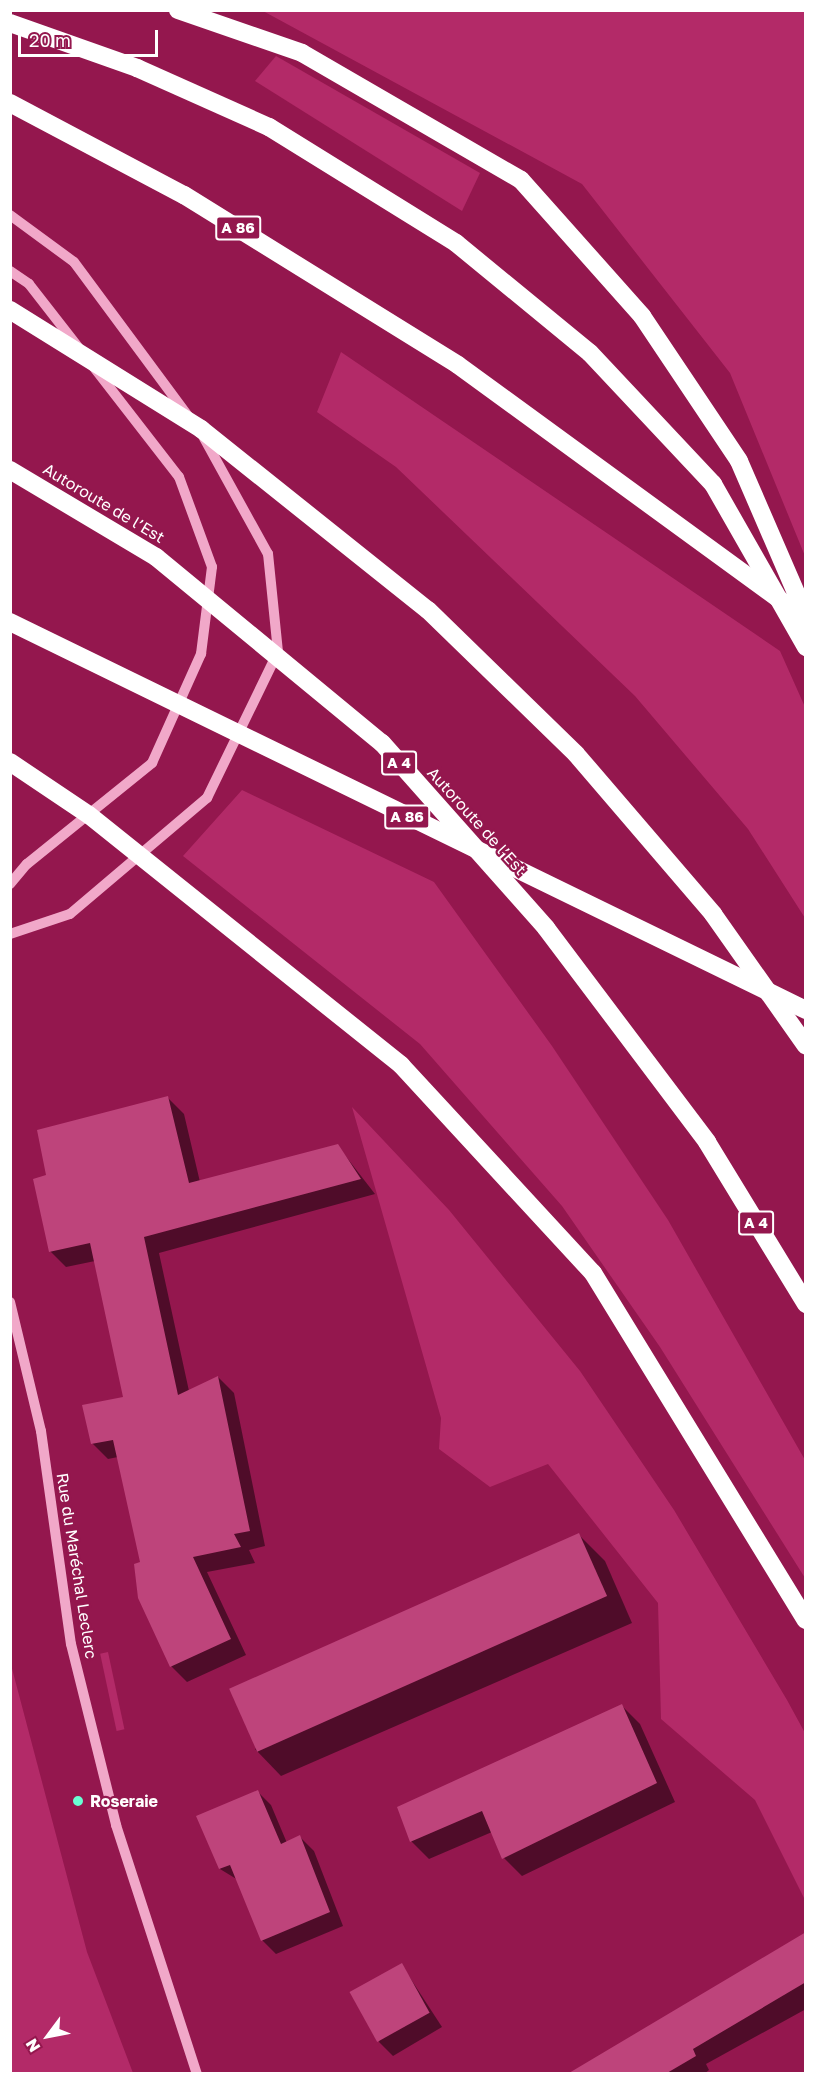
<!DOCTYPE html>
<html>
<head>
<meta charset="utf-8">
<style>
  body { margin:0 }
  #map { position:relative; width:816px; height:2084px; overflow:hidden; background:#94174e; font-family:"Golos Text",sans-serif }
  div>[style] { position:absolute }
  [style*='--x'] { left:calc(var(--x)*1px); top:calc(var(--y)*1px); width:calc(var(--w)*1px); rotate:calc(var(--a)*1deg) }
  .green>* { inset:0; background:#b32a68; transform-origin:0 0 }
  .shadow>* { inset:0; background:#0007 }
  .building>* { inset:0; background:#be447b; transform-origin:0 0 }
  .minor>* { height:10px; margin:-5px; padding:0 5px; transform-origin:5px; border-radius:5px; background:#f1a8c9 }
  .highway>* { height:18px; margin:-9px; padding:0 9px; transform-origin:9px; border-radius:9px; background:#fff }
  .highway-bridge>* { height:18px; margin:-9px; padding:0 9px; transform-origin:9px; border-radius:9px; background:#fff }
  .dots>* { width:16px; height:16px; translate:-50% -50%; box-sizing:border-box; border:3px solid #94174e; border-radius:50% }
  span { translate:-50% -50%; white-space:nowrap; text-align:center; line-height:1.15; -webkit-text-stroke:4.5px #94174e; paint-order:stroke }
  .shield-label span { padding:2px 4px; background:#94174e; border:2px solid; border-radius:4px; -webkit-text-stroke-width:0 }
  .shield-label { font-size:15px; color:#fff; font-weight:700 }
  .street-label { font-size:16px; color:#fff }
  .poi-label { font-size:16px; color:#fff; font-weight:700 }
  .left { translate:0 -50%; text-align:left }
  .frame { position:absolute; inset:0; border:12px solid #fff; pointer-events:none }
  .north { position:absolute; left:18px; top:2006px; width:60px; height:60px; -webkit-text-stroke:4px #94174e; paint-order:stroke; rotate:238deg; font-size:16px; font-weight:700; line-height:24px; text-align:center; color:#fff }
  .north::after { content:''; display:block; margin:auto; width:21px; height:27px; background:#fff; clip-path:polygon(50% 0,100% 100%,50% 72%,0 100%) }
  .scale { position:absolute; left:18px; top:30px; width:140px; height:27px; box-sizing:border-box; border:3px solid #fff; border-top:0; padding-left:8px; font-size:18px; line-height:21px; white-space:nowrap; color:#fff; -webkit-text-stroke:4px #94174e; paint-order:stroke }
</style>
</head>
<body>
<div id="map">
  <div class="green">
    <i style="clip-path:polygon(263px 11px,805px 11px,805px 556px,730px 373px,582px 184px)"></i>
    <i style="clip-path:polygon(276px 56px,480px 173px,462px 211px,255px 81px)"></i>
    <i style="clip-path:polygon(341px 352px,780px 651px,805px 707px,805px 918px,748px 829px,635px 696px,396px 467px,317px 412px)"></i>
    <i style="clip-path:polygon(242px 790px,434px 882px,552px 1046px,668px 1220px,805px 1460px,805px 1578px,660px 1347px,562px 1206px,420px 1044px,183px 856px)"></i>
    <i style="clip-path:polygon(352px 1107px,449px 1210px,580px 1371px,674px 1510px,787px 1700px,805px 1733px,805px 1900px,755px 1800px,661px 1719px,658px 1603px,548px 1464px,490px 1487px,439px 1449px,441px 1418px)"></i>
    <i style="left:108px;top:1652px;width:79px;height:8px;rotate:78deg"></i>
    <i style="clip-path:polygon(10px 1661px,87px 1952px,133px 2073px,11px 2073px)"></i>
  </div>
  <div class="shadow">
    <i style="clip-path:polygon(168px 1098px,184px 1114px,200px 1182px,337px 1145px,375px 1194px,159px 1253px,189px 1391px,218px 1377px,234px 1393px,265px 1546px,249px 1550px,255px 1563px,207px 1572px,246px 1655px,187px 1682px,171px 1666px,118px 1457px,108px 1459px,92px 1443px,124px 1398px,95px 1261px,66px 1267px,50px 1251px,48px 1176px)"></i>
    <i style="clip-path:polygon(579px 1535px,605px 1561px,632px 1623px,281px 1776px,255px 1749px)"></i>
    <i style="clip-path:polygon(622px 1706px,640px 1724px,675px 1802px,522px 1876px,504px 1858px,492px 1832px,429px 1859px,411px 1841px)"></i>
    <i style="clip-path:polygon(257px 1791px,271px 1805px,287px 1843px,300px 1837px,314px 1851px,343px 1926px,276px 1954px,262px 1940px,238px 1880px,220px 1869px)"></i>
    <i style="clip-path:polygon(806px 1934px,806px 2009px,706px 2064px,709px 2070px,704px 2074px,571px 2074px)"></i>
    <i style="clip-path:polygon(401px 1964px,442px 2027px,393px 2056px,379px 2042px)"></i>
  </div>
  <div class="building">
    <i style="clip-path:polygon(168px 1096px,189px 1183px,338px 1144px,361px 1179px,144px 1237px,178px 1395px,218px 1376px,250px 1531px,234px 1534px,241px 1547px,193px 1557px,231px 1639px,170px 1667px,138px 1598px,134px 1564px,140px 1562px,113px 1440px,91px 1444px,82px 1405px,123px 1397px,90px 1243px,49px 1252px,33px 1179px,46px 1175px,37px 1130px)"></i>
    <i style="left:579px;top:1533px;width:69px;height:383px;rotate:66deg"></i>
    <i style="clip-path:polygon(622px 1704px,657px 1783px,502px 1859px,482px 1811px,410px 1842px,397px 1807px)"></i>
    <i style="clip-path:polygon(258px 1790px,281px 1844px,300px 1835px,330px 1912px,261px 1941px,230px 1865px,219px 1869px,196px 1816px)"></i>
    <i style="clip-path:polygon(806px 1932px,806px 1982px,693px 2049px,696px 2056px,667px 2073px,569px 2073px)"></i>
    <i style="left:402px;top:1963px;width:57px;height:60px;rotate:61deg"></i>
  </div>
  <div class="minor">
    <i style="--x:10;--y:215;--w:79;--a:36.3"></i>
    <i style="--x:74;--y:262;--w:192;--a:53.5"></i>
    <i style="--x:10;--y:271;--w:23;--a:34"></i>
    <i style="--x:29;--y:284;--w:80;--a:52.1"></i>
    <i style="--x:10;--y:884;--w:26;--a:-50"></i>
    <i style="--x:27;--y:864;--w:161;--a:-38.9"></i>
    <i style="--x:152;--y:763;--w:120;--a:-65.8"></i>
    <i style="--x:201;--y:654;--w:88;--a:-82.8"></i>
    <i style="--x:212;--y:567;--w:96;--a:-110.1"></i>
    <i style="--x:179;--y:477;--w:140;--a:-127.8"></i>
    <i style="--x:10;--y:934;--w:63;--a:-18.4"></i>
    <i style="--x:70;--y:914;--w:180;--a:-40.3"></i>
    <i style="--x:207;--y:798;--w:162;--a:-64.1"></i>
    <i style="--x:278;--y:652;--w:99;--a:-95.8"></i>
    <i style="--x:268;--y:554;--w:132;--a:-118.9"></i>
    <i style="--x:10;--y:1302;--w:133;--a:76.5"></i>
    <i style="--x:41;--y:1431;--w:215;--a:82"></i>
    <i style="--x:71;--y:1644;--w:187;--a:76"></i>
    <i style="--x:116;--y:1825;--w:262;--a:72"></i>
  </div>
  <div class="highway">
    <i style="--x:178;--y:10;--w:131;--a:19.1"></i>
    <i style="--x:302;--y:53;--w:253;--a:30.1"></i>
    <i style="--x:521;--y:180;--w:182;--a:48.3"></i>
    <i style="--x:642;--y:316;--w:174;--a:56.2"></i>
    <i style="--x:739;--y:461;--w:169;--a:66.6"></i>
    <i style="--x:10;--y:23;--w:135;--a:19.5"></i>
    <i style="--x:137;--y:68;--w:145;--a:24.1"></i>
    <i style="--x:269;--y:127;--w:220;--a:31.8"></i>
    <i style="--x:456;--y:243;--w:173;--a:39.4"></i>
    <i style="--x:590;--y:353;--w:180;--a:46.8"></i>
    <i style="--x:713;--y:484;--w:188;--a:60.3"></i>
    <i style="--x:10;--y:103;--w:197;--a:27.9"></i>
    <i style="--x:184;--y:195;--w:322;--a:31.8"></i>
    <i style="--x:713;--y:914;--w:161;--a:54.8"></i>
    <i style="--x:401;--y:1065;--w:283;--a:47.3"></i>
    <i style="--x:593;--y:1273;--w:407;--a:58.5"></i>
    <i style="--x:707;--y:1142;--w:190;--a:58.6"></i>
  </div>
  <div class="highway-bridge">
    <i style="--x:10;--y:310;--w:225;--a:31.9"></i>
    <i style="--x:201;--y:429;--w:290;--a:38.6"></i>
    <i style="--x:428;--y:610;--w:206;--a:44.2"></i>
    <i style="--x:576;--y:754;--w:211;--a:49.4"></i>
    <i style="--x:458;--y:365;--w:431;--a:36.1"></i>
    <i style="--x:10;--y:470;--w:170;--a:30.8"></i>
    <i style="--x:156;--y:557;--w:293;--a:39.5"></i>
    <i style="--x:382;--y:743;--w:247;--a:48.4"></i>
    <i style="--x:546;--y:928;--w:268;--a:53"></i>
    <i style="--x:10;--y:622;--w:886;--a:25.99"></i>
    <i style="--x:10;--y:762;--w:95;--a:33.9"></i>
    <i style="--x:89;--y:815;--w:400;--a:38.7"></i>
  </div>
  <div class="dots">
    <i style="left:78px;top:1801px;background:#68ffd3"></i>
  </div>
  <div class="shield-label">
    <span style="left:238px;top:228px">A 86</span>
    <span style="left:399px;top:763px">A 4</span>
    <span style="left:407px;top:817px">A 86</span>
    <span style="left:756px;top:1223px">A 4</span>
  </div>
  <div class="street-label">
    <span style="left:104px;top:503px;rotate:31deg">Autoroute de l’Est</span>
    <span style="left:477px;top:821px;rotate:48deg">Autoroute de l’Est</span>
    <span style="left:77px;top:1566px;rotate:81deg">Rue du Maréchal Leclerc</span>
  </div>
  <div class="poi-label">
    <span class="left" style="left:90px;top:1801px">Roseraie</span>
  </div>
  <div class="frame"></div>
  <div class="north">N</div>
  <div class="scale">20 m</div>
</div>
</body>
</html>
